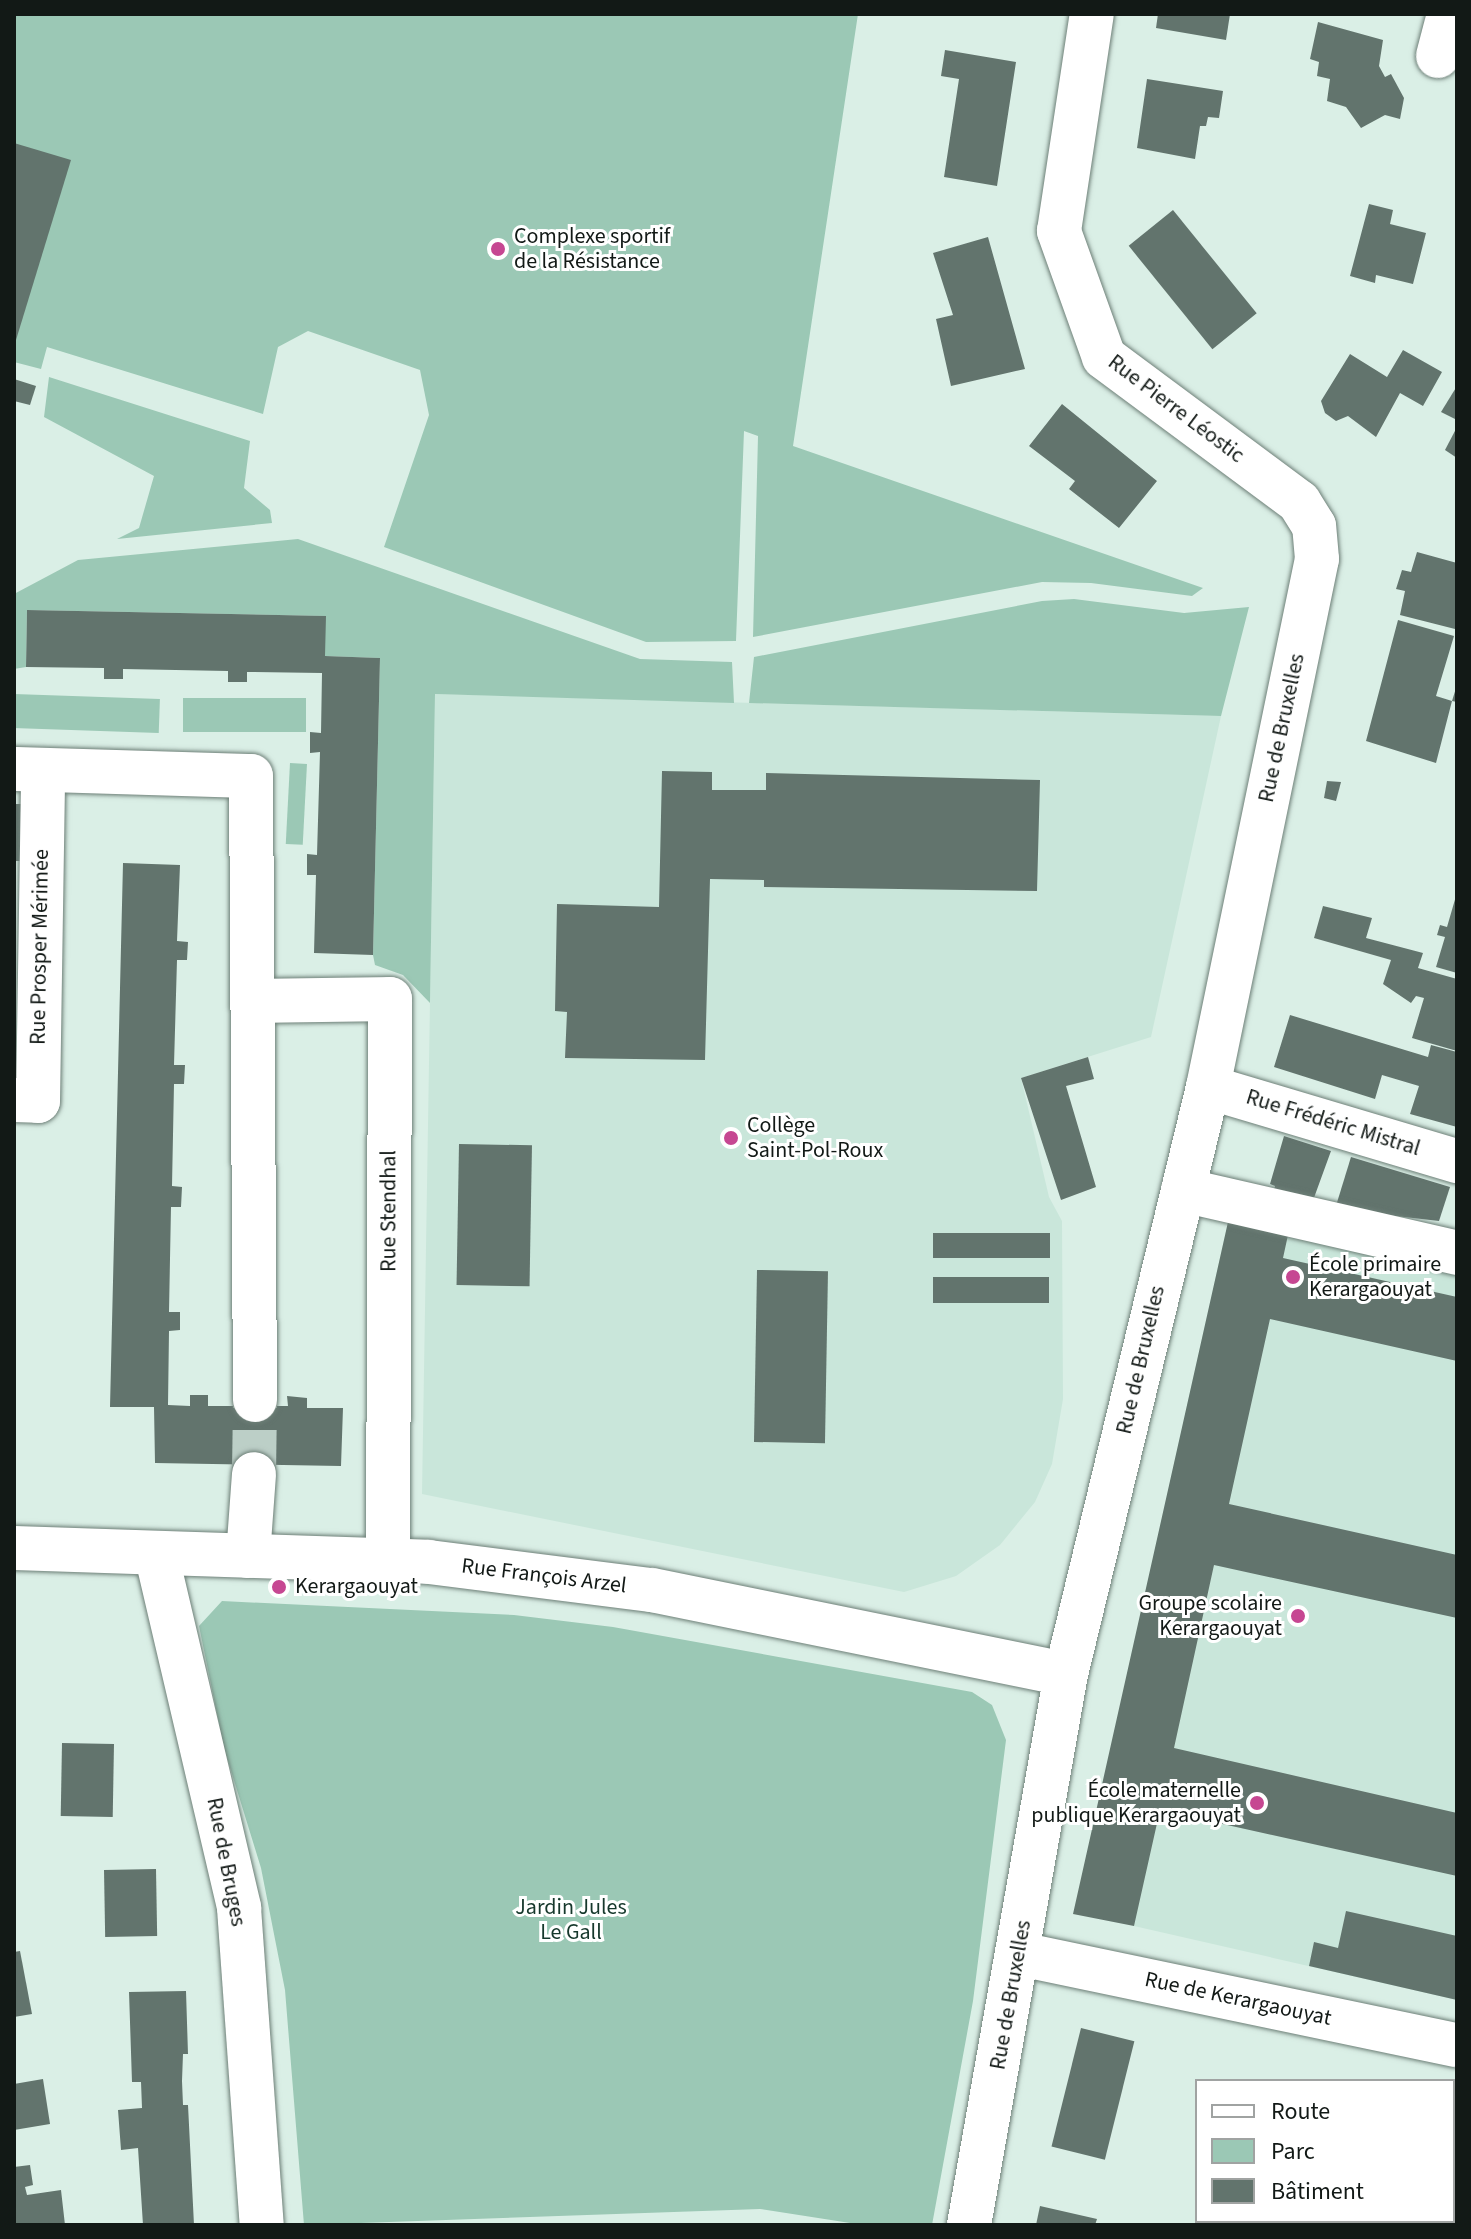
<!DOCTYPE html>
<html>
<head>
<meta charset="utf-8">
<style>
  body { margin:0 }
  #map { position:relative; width:1471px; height:2239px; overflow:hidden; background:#daefe6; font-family:"Source Sans 3",sans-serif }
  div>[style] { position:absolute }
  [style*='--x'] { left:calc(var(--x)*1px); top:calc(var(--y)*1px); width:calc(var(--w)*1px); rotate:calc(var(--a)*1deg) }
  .built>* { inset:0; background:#c9e6da }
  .green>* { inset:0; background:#9bc8b5; transform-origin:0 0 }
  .building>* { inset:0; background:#62746d; transform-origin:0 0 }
  .minor-tunnel>* { height:44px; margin-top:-22px; transform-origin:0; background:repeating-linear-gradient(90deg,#bccfc7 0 44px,transparent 0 66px) }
  .roads { filter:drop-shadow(0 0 2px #6d7f77) drop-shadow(0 0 2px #6d7f77) }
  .minor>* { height:44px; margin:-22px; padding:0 22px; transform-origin:22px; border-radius:22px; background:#fff }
  .dots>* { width:22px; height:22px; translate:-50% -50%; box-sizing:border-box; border:4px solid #fff; border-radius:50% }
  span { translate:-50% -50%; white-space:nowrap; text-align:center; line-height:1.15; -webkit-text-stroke:6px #fff; paint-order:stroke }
  .poi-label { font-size:22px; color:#121916 }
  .left { translate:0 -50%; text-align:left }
  .right { translate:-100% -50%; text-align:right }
  .street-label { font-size:22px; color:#121916 }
  .park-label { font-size:22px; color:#16382c }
  .frame { position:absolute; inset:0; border:16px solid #121916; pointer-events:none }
  .legend { position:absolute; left:1195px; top:2079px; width:260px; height:144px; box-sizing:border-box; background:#fff; border:2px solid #a0a3a2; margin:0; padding:10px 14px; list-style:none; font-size:24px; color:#121916 }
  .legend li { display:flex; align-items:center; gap:16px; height:40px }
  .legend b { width:40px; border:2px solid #a0a3a2 }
</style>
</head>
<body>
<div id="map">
  <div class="built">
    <i style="clip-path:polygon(435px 694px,1221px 716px,1151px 1037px,1021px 1078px,1049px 1197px,1062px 1221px,1063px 1399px,1052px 1464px,1035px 1502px,1000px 1545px,956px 1576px,904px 1592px,422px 1494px)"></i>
    <i style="clip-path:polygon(1228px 1222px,1457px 1273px,1457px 2000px,1134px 1926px,1126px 1680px)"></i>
  </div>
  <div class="green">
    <i style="clip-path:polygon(14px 14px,858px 14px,793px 446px,1203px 588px,1192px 596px,1091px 583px,1042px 582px,753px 637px,758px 436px,744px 431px,736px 641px,646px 642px,384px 547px,429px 415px,420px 370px,308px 331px,278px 347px,263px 414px,47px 347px,41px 369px,14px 362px)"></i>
    <i style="clip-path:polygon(49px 377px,250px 441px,244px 488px,270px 510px,272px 523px,117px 539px,139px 528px,154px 476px,44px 417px)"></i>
    <i style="clip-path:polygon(298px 539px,640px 659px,732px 662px,734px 703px,435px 694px,430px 1003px,403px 975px,375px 965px,373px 955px,380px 658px,325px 656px,325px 616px,27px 610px,26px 667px,14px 669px,14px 594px,78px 560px)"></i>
    <i style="clip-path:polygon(1074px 599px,1184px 613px,1249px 607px,1221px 716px,749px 703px,754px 657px,1042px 601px)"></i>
    <i style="left:14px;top:694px;width:146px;height:34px;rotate:2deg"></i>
    <i style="left:183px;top:698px;width:123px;height:34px"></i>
    <i style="left:290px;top:763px;width:17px;height:81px;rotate:3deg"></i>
    <i style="clip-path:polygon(222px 1601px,514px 1615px,613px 1627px,972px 1692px,992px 1705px,1006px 1740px,973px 2001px,932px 2225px,863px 2225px,760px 2209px,304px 2225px,285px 1990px,261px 1868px,224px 1748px,199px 1626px)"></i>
  </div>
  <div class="building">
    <i style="clip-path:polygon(1158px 14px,1230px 14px,1226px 40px,1156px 28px)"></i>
    <i style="clip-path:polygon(1318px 22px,1383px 40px,1379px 66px,1385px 77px,1391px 74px,1404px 98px,1400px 119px,1385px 115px,1361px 128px,1346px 107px,1327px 101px,1330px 79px,1317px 76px,1319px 62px,1310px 59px)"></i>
    <i style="clip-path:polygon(945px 50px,1016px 62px,997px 186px,944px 177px,959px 79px,941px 76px)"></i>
    <i style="clip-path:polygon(1147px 79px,1223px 91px,1219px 118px,1208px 117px,1206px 126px,1200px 126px,1195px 159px,1137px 148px)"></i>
    <i style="clip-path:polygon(14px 143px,71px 160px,16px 340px,14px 340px)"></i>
    <i style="clip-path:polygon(1369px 204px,1393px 210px,1390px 224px,1426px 233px,1413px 284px,1376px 275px,1375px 283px,1350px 276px)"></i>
    <i style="left:1173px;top:210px;width:133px;height:57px;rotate:51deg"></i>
    <i style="clip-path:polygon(988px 237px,1025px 369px,951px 386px,936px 319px,953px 315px,933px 253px)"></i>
    <i style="clip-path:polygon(1403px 350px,1442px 372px,1423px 406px,1400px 393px,1376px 437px,1348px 416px,1336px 421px,1325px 413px,1321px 401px,1350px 354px,1387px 377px)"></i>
    <i style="clip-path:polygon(14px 379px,36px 386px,30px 405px,14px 401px)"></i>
    <i style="clip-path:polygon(1457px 386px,1457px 420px,1441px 412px)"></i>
    <i style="clip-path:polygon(1062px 404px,1157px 481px,1119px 528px,1069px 489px,1075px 481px,1029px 446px)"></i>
    <i style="clip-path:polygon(1457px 427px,1457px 458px,1445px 450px)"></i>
    <i style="clip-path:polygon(1417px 552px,1457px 563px,1455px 629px,1400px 615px,1405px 591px,1396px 589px,1402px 570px,1411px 572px)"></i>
    <i style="clip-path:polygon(27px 610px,326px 616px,325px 656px,380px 658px,373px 955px,314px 953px,316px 875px,307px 875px,307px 854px,317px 855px,320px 752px,310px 753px,310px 732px,321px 733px,322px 673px,247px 672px,247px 682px,228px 682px,228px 671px,123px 669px,123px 679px,104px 679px,104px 668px,26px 667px)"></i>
    <i style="clip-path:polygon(1398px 620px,1454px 636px,1436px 696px,1452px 701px,1457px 685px,1457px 702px,1452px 701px,1436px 763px,1366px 741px)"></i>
    <i style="clip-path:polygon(662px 771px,712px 772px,712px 790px,766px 790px,766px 773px,1040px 780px,1037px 891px,764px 887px,764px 880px,710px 879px,705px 1060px,565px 1058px,567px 1012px,555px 1011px,557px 904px,659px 907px)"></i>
    <i style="clip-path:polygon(1327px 781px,1341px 782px,1336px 801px,1324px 798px)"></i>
    <i style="clip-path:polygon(14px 804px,21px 804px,20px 861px,14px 861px)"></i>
    <i style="clip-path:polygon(123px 863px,180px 865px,177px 941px,188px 942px,187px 960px,177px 960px,174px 1065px,185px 1065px,184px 1084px,174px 1084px,172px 1186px,182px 1187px,181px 1207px,171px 1207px,169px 1312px,180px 1312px,180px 1330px,169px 1331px,168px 1405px,190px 1406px,190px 1395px,208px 1395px,208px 1406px,288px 1406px,287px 1396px,307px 1398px,307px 1408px,343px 1408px,341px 1466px,155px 1463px,154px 1407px,110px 1407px)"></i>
    <i style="clip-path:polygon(1456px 896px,1457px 896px,1457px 973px,1436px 967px,1445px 937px,1437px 935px,1440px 925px,1447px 927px)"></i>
    <i style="clip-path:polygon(1323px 906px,1372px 918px,1366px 938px,1423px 953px,1418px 968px,1457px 979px,1457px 1051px,1412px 1038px,1424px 998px,1416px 996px,1411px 1003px,1383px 984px,1391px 960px,1314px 938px)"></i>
    <i style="clip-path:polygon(1290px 1015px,1428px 1057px,1431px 1045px,1457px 1052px,1457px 1127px,1410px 1114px,1419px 1086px,1382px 1075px,1375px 1099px,1274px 1067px)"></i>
    <i style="clip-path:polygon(1088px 1057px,1094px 1079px,1066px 1086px,1096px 1187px,1061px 1200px,1021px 1078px)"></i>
    <i style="clip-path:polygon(1284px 1136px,1331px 1151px,1311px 1206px,1272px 1198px,1275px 1186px,1270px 1184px)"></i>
    <i style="left:459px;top:1144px;width:73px;height:141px;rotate:1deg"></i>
    <i style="clip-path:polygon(1351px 1157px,1450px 1187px,1439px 1221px,1335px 1209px)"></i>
    <i style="clip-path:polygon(1228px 1222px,1288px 1235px,1283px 1258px,1457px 1297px,1457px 1361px,1270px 1319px,1229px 1504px,1457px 1555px,1457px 1618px,1214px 1565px,1174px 1748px,1457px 1813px,1457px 1876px,1160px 1810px,1134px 1926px,1073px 1914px)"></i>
    <i style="left:933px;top:1233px;width:117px;height:25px"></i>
    <i style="left:757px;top:1270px;width:71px;height:172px;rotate:1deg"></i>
    <i style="left:933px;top:1277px;width:116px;height:26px"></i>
    <i style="left:62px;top:1743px;width:52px;height:73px;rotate:1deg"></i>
    <i style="left:156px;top:1869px;width:67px;height:52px;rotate:89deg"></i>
    <i style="clip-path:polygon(1346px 1911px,1457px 1936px,1457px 2000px,1309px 1966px,1314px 1942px,1338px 1948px)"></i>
    <i style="clip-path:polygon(20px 1951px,32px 2014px,14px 2017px,14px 1952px)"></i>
    <i style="clip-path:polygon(186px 1991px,188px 2054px,183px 2054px,182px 2081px,183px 2105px,188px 2105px,194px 2225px,143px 2225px,138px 2148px,121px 2150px,118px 2110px,142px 2108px,141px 2082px,132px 2082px,129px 1992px)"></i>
    <i style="left:1081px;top:2028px;width:55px;height:122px;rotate:14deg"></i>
    <i style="clip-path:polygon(43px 2079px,50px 2124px,14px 2130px,14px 2084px)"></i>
    <i style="clip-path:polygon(30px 2165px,33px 2185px,25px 2187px,27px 2195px,61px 2190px,65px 2225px,14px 2225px,14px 2167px)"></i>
    <i style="clip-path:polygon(1040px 2206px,1097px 2219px,1095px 2225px,1036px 2225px)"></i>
    <i style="clip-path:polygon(1372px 2221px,1434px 2221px,1371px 2225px)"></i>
  </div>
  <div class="minor-tunnel">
    <i style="--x:254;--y:1474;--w:74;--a:-89.2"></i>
  </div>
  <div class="roads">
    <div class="minor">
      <i style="--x:1438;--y:56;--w:43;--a:-75.3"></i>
      <i style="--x:14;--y:769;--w:237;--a:1.7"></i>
      <i style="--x:251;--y:776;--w:624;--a:89.63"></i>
      <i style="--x:254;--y:1001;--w:136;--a:-0.8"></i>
      <i style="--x:390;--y:999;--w:561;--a:90.2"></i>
      <i style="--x:1208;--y:1087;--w:260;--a:16.6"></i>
      <i style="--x:14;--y:1100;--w:24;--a:2"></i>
      <i style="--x:38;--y:1101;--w:331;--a:-89.1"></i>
      <i style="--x:1183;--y:1190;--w:281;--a:12.9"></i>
      <i style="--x:14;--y:1548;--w:415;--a:1.9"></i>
      <i style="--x:429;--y:1562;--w:225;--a:7.2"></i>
      <i style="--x:652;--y:1590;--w:422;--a:11.5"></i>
      <i style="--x:156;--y:1553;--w:365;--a:76.8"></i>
      <i style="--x:239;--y:1908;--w:318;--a:85.9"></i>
      <i style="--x:248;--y:1556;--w:82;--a:-85.8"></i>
      <i style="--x:1020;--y:1954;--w:446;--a:11.8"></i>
      <i style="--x:969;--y:2225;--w:559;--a:-80.02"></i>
      <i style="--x:1066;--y:1674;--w:604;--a:-76.4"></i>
      <i style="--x:1208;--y:1087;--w:539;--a:-78.34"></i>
      <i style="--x:1317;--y:559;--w:33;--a:-95"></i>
      <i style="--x:1314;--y:526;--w:28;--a:-122"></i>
      <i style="--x:1299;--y:502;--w:243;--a:-143.4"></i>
      <i style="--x:1104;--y:357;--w:134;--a:-109.7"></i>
      <i style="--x:1059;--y:231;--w:219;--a:-81.4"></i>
    </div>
  </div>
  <div class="dots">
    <i style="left:498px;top:249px;background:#c64792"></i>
    <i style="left:731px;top:1138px;background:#c64792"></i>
    <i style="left:1293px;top:1277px;background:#c64792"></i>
    <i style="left:279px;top:1587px;background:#c64792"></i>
    <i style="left:1298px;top:1616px;background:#c64792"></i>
    <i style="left:1257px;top:1803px;background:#c64792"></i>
  </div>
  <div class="poi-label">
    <span class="left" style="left:514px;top:249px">Complexe sportif<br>de la Résistance</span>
    <span class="left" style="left:747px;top:1138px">Collège<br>Saint-Pol-Roux</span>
    <span class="left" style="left:1309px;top:1277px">École primaire<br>Kerargaouyat</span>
    <span class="left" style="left:295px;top:1587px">Kerargaouyat</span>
    <span class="right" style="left:1282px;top:1616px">Groupe scolaire<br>Kerargaouyat</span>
    <span class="right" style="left:1241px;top:1803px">École maternelle<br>publique Kerargaouyat</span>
  </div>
  <div class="street-label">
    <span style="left:1176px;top:409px;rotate:37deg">Rue Pierre Léostic</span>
    <span style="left:1282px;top:728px;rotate:-78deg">Rue de Bruxelles</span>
    <span style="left:40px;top:947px;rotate:-89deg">Rue Prosper Mérimée</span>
    <span style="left:1333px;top:1123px;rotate:17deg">Rue Frédéric Mistral</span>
    <span style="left:389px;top:1211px;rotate:-90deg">Rue Stendhal</span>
    <span style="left:1141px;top:1360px;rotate:-77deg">Rue de Bruxelles</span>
    <span style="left:544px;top:1576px;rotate:7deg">Rue François Arzel</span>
    <span style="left:226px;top:1862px;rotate:79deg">Rue de Bruges</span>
    <span style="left:1011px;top:1995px;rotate:-80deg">Rue de Bruxelles</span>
    <span style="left:1238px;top:1999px;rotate:12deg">Rue de Kerargaouyat</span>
  </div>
  <div class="park-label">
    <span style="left:571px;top:1920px">Jardin Jules<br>Le Gall</span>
  </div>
  <div class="frame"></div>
  <ul class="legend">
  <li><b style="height:10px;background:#fff"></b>Route</li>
  <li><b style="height:22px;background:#9bc8b5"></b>Parc</li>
  <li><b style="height:22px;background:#62746d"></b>Bâtiment</li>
  </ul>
</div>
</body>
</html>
